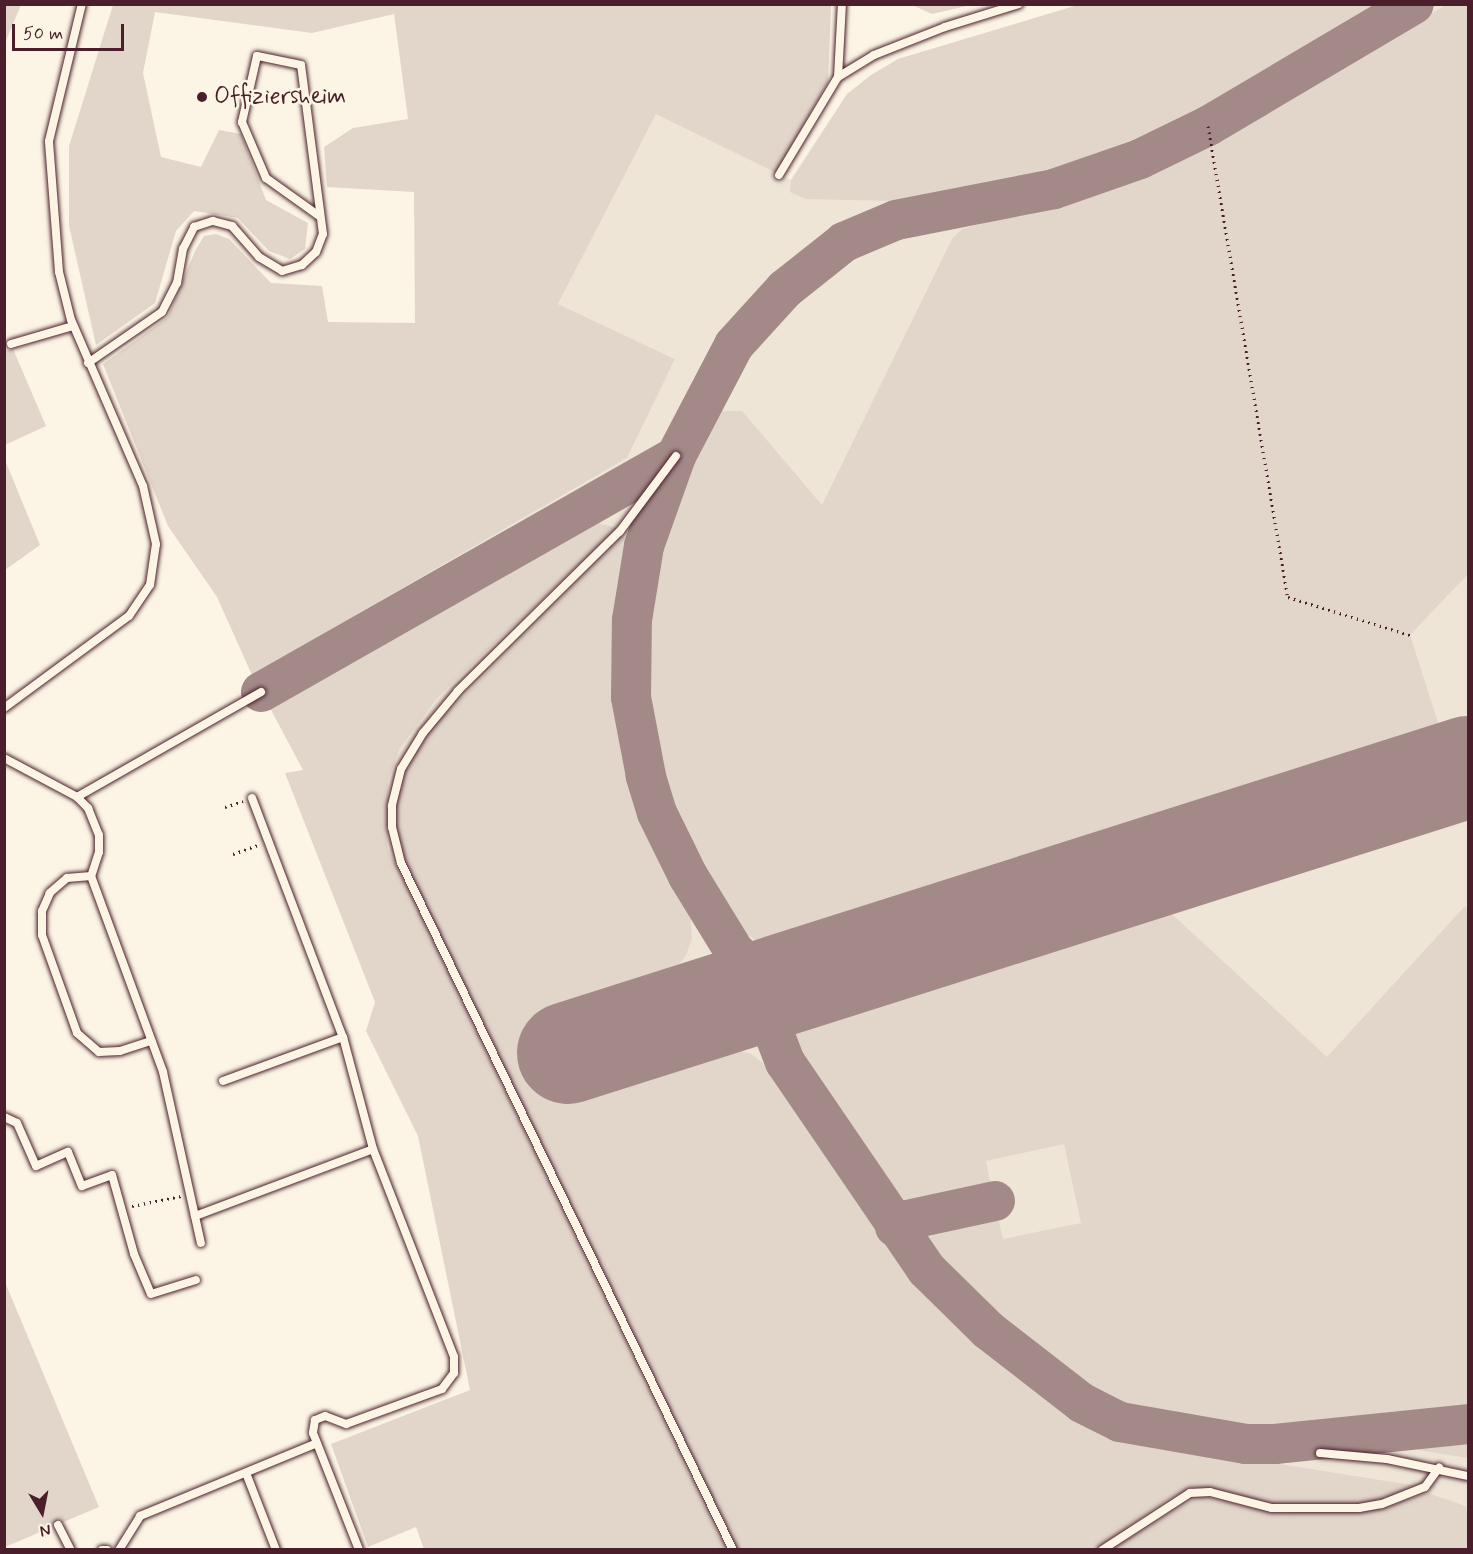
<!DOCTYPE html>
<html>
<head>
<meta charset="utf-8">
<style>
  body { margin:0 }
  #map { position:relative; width:1473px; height:1554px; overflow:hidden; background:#fcf5e5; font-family:Mynerve,sans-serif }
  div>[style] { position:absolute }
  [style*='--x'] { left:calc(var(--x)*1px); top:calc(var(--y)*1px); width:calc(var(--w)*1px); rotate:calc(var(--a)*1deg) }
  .built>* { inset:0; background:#eee5d7 }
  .green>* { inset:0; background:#e2d5ca }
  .taxiway>* { height:40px; margin:-20px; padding:0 20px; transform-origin:20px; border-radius:20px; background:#a38a88 }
  .runway>* { height:102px; margin:-51px; padding:0 51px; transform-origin:51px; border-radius:51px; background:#a38a88 }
  .path>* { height:3px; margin-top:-1.5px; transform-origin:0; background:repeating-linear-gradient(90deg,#4a1f2b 0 1.5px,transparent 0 6px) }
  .roads { filter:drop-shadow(0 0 2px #4a1f2b) drop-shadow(0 0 2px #4a1f2b) }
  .service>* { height:8px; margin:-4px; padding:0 4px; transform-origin:4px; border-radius:4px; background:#fcf5e5 }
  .dots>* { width:16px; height:16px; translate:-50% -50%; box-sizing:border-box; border:3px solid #fcf5e5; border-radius:50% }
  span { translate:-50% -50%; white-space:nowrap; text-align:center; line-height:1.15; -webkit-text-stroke:5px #fcf5e5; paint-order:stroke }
  .poi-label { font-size:24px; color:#4a1f2b }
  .left { translate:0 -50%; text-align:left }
  .frame { position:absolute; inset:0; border:6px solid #4a1f2b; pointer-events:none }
  .north { position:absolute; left:12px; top:1482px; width:60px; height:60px; -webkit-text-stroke:4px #fcf5e5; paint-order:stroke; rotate:170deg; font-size:16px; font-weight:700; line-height:24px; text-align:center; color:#4a1f2b }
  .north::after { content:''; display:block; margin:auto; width:21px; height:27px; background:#4a1f2b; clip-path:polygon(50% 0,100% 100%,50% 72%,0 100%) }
  .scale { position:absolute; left:12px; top:24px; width:112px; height:27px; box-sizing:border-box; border:3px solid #4a1f2b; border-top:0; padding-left:8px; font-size:18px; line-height:21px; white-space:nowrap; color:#4a1f2b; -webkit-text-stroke:4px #fcf5e5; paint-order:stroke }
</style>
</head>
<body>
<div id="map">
  <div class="built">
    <i style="clip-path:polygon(1081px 5px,1468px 5px,1468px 1549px,725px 1549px,620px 1333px,252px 675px,627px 458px,675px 359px,558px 304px,656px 113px,790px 180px,847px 94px,898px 59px)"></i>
  </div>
  <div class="green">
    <i style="clip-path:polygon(5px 4px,21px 5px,5px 43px,4px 5px)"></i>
    <i style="clip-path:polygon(1081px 4px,1385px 5px,1221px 100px,1143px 140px,1065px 171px,1011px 185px,896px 201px,806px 199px,790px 192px,791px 181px,847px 94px,871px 75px,898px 59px)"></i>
    <i style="clip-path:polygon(113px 5px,831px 5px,828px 82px,776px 173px,656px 114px,558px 304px,675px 359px,627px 458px,252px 675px,217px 597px,168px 526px,103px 364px,168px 317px,195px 251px,204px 236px,216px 234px,229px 239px,271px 283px,322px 286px,328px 322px,415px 323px,414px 192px,327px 187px,324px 147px,353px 128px,408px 119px,394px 14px,312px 33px,155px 12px,143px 73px,161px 157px,201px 167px,219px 130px,241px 134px,266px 200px,308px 223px,305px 249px,290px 259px,269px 251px,238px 218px,194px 211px,176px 231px,155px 303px,96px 345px,69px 226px,69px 146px)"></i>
    <i style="clip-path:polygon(912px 5px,971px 5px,932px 14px)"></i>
    <i style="clip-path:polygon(1446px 5px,1468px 5px,1468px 574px,1410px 635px,1441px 732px,776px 944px,759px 942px,739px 930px,698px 866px,673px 814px,657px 765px,646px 712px,644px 662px,650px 584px,665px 527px,708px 425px,718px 411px,742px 411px,822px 505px,952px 239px,962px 229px,1071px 200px,1198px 149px)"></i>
    <i style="clip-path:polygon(13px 349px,46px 426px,5px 445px,5px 351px)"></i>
    <i style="clip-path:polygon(5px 460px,40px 545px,5px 570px,4px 570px)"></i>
    <i style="clip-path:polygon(594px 522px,617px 528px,437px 698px,400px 748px,388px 780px,387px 847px,725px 1549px,424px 1549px,416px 1527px,368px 1547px,331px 1444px,470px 1390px,418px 1136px,366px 1031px,375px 1002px,285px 773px,303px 770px,269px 706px)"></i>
    <i style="clip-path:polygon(624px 535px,628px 553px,617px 656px,626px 743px,651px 829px,690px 909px,692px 939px,686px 955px,669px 977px,548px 1017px,573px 1094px,704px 1052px,735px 1049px,751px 1054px,776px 1073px,882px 1234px,936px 1301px,1074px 1415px,1116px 1435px,1142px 1442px,1417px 1486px,1377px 1503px,1355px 1505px,1279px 1505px,1193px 1487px,1168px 1499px,1096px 1549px,737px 1549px,399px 850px,396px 836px,397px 798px,408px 765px,433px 727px)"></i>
    <i style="clip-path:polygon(1163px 906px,1327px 1057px,1465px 906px,1468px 908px,1468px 1407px,1387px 1412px,1273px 1430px,1230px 1428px,1139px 1412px,1104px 1400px,983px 1309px,921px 1240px,925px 1228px,996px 1210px,1003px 1239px,1081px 1223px,1064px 1144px,986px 1161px,992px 1192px,932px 1207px,898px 1207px,796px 1055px,795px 1033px,799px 1022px)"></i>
    <i style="clip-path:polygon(5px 1282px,99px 1507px,5px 1547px,4px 1283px)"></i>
    <i style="clip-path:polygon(1468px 1441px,1468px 1458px,1418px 1450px,1418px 1444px)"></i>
    <i style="clip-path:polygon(1428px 1493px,1468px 1507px,1467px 1549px,1111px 1550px,1199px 1496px,1279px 1513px,1380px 1509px)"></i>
  </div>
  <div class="taxiway">
    <i style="--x:261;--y:692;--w:477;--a:-29.6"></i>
    <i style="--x:810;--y:976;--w:23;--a:173"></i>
    <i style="--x:787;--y:979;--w:29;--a:-168"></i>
    <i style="--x:759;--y:973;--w:33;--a:-139"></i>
    <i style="--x:734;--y:951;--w:88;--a:-121.5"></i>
    <i style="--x:688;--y:876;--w:70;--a:-116.2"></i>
    <i style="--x:657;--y:813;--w:39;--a:-107"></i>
    <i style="--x:646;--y:776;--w:80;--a:-100.8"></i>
    <i style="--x:631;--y:697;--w:77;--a:-89.3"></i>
    <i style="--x:632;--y:620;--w:75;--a:-80.8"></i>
    <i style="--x:644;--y:546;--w:96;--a:-70.4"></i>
    <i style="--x:676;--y:456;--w:125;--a:-62.4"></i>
    <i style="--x:734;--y:345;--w:76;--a:-47.7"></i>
    <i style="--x:785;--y:289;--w:75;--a:-38.5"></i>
    <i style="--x:844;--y:242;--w:56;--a:-22.9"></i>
    <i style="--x:896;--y:220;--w:161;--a:-11.1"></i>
    <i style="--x:1054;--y:189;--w:91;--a:-19.2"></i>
    <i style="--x:1140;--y:159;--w:76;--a:-25.9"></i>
    <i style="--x:1208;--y:126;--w:239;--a:-30.6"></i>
    <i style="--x:810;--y:976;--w:28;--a:150"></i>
    <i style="--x:786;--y:990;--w:22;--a:124"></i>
    <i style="--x:774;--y:1008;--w:28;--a:88"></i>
    <i style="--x:775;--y:1036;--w:28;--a:69"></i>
    <i style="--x:785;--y:1062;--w:250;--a:55.7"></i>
    <i style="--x:926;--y:1269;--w:87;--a:44.5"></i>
    <i style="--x:988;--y:1330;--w:119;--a:37.8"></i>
    <i style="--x:1082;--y:1403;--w:42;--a:26.6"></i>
    <i style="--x:1120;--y:1422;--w:128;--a:9.9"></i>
    <i style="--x:1246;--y:1444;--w:29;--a:0"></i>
    <i style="--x:1275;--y:1444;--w:194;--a:-5.9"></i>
    <i style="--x:895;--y:1227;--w:14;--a:-30"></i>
    <i style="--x:907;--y:1220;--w:90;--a:-12.2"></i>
  </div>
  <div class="runway">
    <i style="--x:568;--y:1053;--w:944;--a:-17.63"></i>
  </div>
  <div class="path">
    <i style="--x:1208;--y:126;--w:478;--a:80.4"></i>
    <i style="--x:1288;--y:597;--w:128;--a:17.3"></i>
    <i style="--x:225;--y:807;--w:19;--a:-18"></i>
    <i style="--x:233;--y:854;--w:27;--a:-20"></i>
    <i style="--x:132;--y:1206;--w:50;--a:-11.5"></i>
  </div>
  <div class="roads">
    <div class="service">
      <i style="--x:838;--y:77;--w:73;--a:-86.9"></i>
      <i style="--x:779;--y:175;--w:114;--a:-59"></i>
      <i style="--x:838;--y:77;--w:42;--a:-31.4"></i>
      <i style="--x:874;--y:55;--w:76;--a:-21.5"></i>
      <i style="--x:945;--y:27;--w:77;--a:-17.3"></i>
      <i style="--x:11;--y:344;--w:65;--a:-16.2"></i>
      <i style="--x:88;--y:363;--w:90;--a:-34.6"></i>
      <i style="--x:162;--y:312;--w:33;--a:-63"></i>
      <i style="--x:177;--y:283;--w:35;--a:-80"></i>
      <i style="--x:183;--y:249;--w:25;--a:-63"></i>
      <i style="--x:194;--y:227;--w:20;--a:-18"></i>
      <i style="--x:213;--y:221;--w:20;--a:15"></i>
      <i style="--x:232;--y:226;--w:41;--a:48.9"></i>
      <i style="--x:259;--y:257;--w:27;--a:31"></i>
      <i style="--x:282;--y:271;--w:21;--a:-17"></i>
      <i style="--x:302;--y:265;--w:19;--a:-43"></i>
      <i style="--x:316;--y:252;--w:19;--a:-69"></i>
      <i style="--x:323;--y:234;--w:170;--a:-97.4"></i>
      <i style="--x:301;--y:65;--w:45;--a:-168.4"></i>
      <i style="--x:257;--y:56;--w:68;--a:102.8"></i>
      <i style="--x:242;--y:122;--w:61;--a:66.8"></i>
      <i style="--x:266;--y:178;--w:65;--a:35.6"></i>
      <i style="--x:676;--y:456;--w:94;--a:126.7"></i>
      <i style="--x:620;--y:531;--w:228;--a:135.4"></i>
      <i style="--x:458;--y:691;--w:55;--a:129.8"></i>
      <i style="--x:423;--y:733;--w:42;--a:121.4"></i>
      <i style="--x:401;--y:769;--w:38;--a:104"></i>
      <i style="--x:392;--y:806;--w:21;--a:90"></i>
      <i style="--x:392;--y:827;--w:37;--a:76"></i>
      <i style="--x:401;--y:863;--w:763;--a:64.21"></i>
      <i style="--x:4;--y:708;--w:155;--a:-36.4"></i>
      <i style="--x:129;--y:616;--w:37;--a:-56"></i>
      <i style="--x:150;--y:585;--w:41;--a:-81.7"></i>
      <i style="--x:156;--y:544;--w:59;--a:-102.6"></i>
      <i style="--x:143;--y:486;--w:181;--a:-113.4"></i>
      <i style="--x:71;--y:320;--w:49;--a:-104"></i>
      <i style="--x:59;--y:272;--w:131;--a:-94.4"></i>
      <i style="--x:49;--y:141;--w:141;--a:-76.5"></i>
      <i style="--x:4;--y:758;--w:83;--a:28.1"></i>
      <i style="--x:77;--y:797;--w:212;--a:-29.7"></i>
      <i style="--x:77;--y:797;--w:16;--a:45"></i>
      <i style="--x:88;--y:808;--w:29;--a:68"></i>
      <i style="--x:99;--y:835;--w:17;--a:90"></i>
      <i style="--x:99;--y:852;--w:25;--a:108"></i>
      <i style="--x:91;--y:876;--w:209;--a:69.8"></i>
      <i style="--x:163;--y:1072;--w:175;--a:77.5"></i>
      <i style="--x:252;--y:798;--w:256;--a:69.2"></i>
      <i style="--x:343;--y:1037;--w:116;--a:75"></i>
      <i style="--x:373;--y:1149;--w:223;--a:68.7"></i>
      <i style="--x:454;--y:1357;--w:16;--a:90"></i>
      <i style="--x:454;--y:1373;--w:20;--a:127"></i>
      <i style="--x:442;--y:1389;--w:102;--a:160"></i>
      <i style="--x:346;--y:1424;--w:22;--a:-159"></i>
      <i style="--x:325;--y:1416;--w:11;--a:158"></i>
      <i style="--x:315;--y:1420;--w:13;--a:99"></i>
      <i style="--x:313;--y:1433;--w:126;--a:68.5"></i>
      <i style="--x:91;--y:876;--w:24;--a:175"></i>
      <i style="--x:67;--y:878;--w:23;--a:139"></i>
      <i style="--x:50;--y:893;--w:20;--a:114"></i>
      <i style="--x:42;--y:911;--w:24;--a:90"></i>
      <i style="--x:42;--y:935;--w:104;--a:70.3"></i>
      <i style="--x:77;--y:1033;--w:29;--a:41"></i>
      <i style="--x:99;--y:1052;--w:21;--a:-3"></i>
      <i style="--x:120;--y:1051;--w:33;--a:-18"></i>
      <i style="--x:223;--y:1081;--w:128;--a:-20.1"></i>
      <i style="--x:4;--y:1117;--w:14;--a:25"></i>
      <i style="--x:17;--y:1123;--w:47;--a:66.2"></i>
      <i style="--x:36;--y:1166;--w:35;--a:-24"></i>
      <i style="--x:68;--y:1152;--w:37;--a:68"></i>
      <i style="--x:82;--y:1186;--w:32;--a:-20"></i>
      <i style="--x:112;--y:1175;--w:82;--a:74.4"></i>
      <i style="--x:134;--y:1254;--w:43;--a:67"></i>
      <i style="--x:151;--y:1294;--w:47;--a:-17.3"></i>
      <i style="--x:195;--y:1216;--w:190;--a:-20.6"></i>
      <i style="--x:1320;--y:1453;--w:67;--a:5.1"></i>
      <i style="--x:1387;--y:1459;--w:83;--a:11.9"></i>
      <i style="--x:246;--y:1473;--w:83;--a:68.7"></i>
      <i style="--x:58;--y:1525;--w:28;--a:63"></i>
      <i style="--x:102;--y:1550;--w:5;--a:0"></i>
      <i style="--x:119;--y:1550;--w:40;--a:-58"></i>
      <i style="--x:140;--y:1516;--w:191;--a:-22.4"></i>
      <i style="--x:1102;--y:1550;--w:105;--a:-32.9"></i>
      <i style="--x:1190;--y:1493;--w:20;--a:-3"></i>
      <i style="--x:1210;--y:1492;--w:64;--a:14.5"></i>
      <i style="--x:1272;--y:1508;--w:87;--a:0"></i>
      <i style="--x:1359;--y:1508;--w:23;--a:-10"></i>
      <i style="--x:1382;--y:1504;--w:46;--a:-21.6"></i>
      <i style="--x:1425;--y:1487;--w:24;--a:-54"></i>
    </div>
  </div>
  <div class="dots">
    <i style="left:202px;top:97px;background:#4a1f2b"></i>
  </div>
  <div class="poi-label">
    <span class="left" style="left:214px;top:97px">Offiziersheim</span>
  </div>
  <div class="frame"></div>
  <div class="north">N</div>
  <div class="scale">50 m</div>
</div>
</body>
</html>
